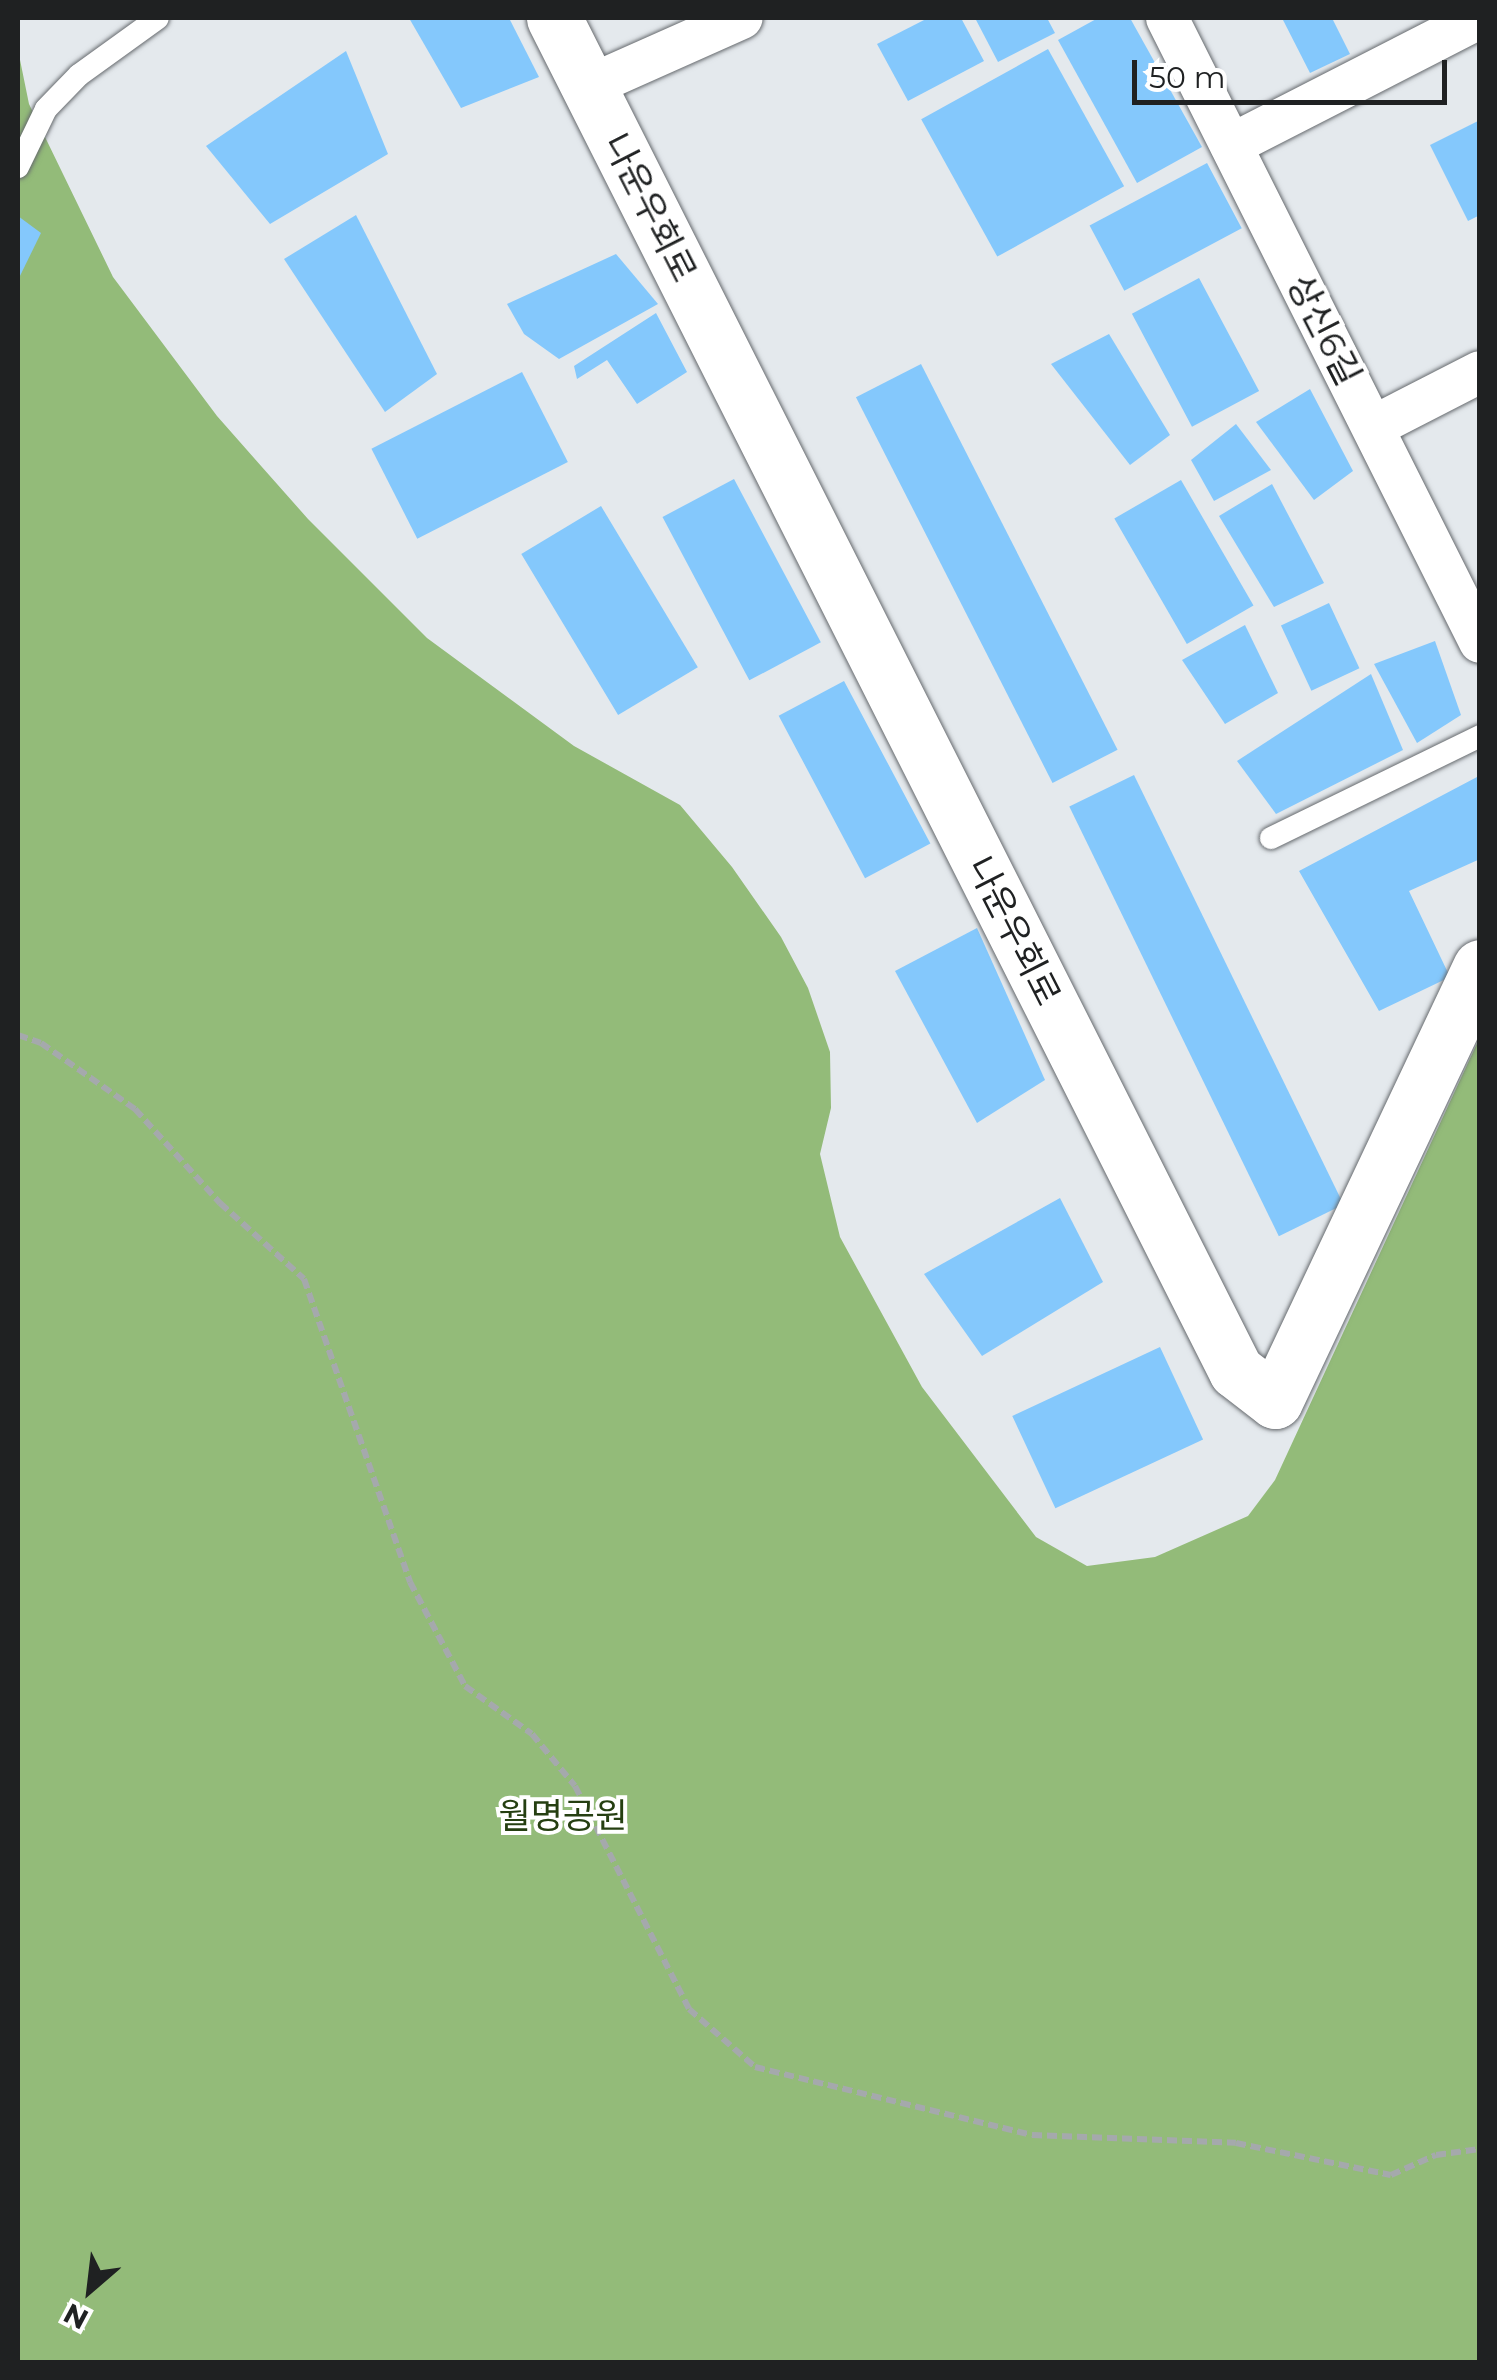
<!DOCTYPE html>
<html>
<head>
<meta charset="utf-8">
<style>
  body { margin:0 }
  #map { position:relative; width:1497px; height:2380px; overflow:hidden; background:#e4e9ed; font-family:Montserrat,"Noto Sans KR",sans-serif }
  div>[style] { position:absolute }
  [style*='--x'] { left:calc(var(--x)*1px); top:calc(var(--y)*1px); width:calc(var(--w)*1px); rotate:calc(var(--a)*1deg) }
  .forest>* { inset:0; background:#93bb79 }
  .building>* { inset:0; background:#84c8fc; transform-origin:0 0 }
  .path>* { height:6px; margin-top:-3px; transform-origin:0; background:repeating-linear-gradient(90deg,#a5a9ac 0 10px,transparent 0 15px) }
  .roads { filter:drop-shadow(0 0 2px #666a6e) drop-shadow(0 0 2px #666a6e) }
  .lane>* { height:22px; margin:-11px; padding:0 11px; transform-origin:11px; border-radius:11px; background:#fff }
  .street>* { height:42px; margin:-21px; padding:0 21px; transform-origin:21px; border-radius:21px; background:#fff }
  .secondary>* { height:55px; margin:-27.5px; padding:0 27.5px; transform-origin:27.5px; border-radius:27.5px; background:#fff }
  span { translate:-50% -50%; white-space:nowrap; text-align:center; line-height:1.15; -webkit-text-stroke:8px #fff; paint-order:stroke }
  .street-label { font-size:35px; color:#1f2122 }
  .park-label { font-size:35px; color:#253f11 }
  .frame { position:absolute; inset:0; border:20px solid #1f2122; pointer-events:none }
  .north { position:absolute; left:40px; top:2240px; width:100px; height:100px; -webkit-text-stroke:8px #fff; paint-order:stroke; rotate:208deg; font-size:28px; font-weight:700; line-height:40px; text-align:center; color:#1f2122 }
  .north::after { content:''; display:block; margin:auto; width:35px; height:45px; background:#1f2122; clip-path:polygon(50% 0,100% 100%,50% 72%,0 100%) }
  .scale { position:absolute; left:1132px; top:60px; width:315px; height:45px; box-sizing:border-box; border:5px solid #1f2122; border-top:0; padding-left:12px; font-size:30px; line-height:35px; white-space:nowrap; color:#1f2122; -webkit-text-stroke:8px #fff; paint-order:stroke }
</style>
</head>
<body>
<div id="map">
  <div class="forest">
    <i style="clip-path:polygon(18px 50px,29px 104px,113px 277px,217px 416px,308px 519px,427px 638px,574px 746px,680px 805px,732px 867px,781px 937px,808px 988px,830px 1052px,831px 1108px,820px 1154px,840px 1237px,922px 1387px,1036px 1537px,1087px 1566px,1155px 1557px,1248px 1516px,1275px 1480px,1479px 1039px,1479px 2362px,18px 2362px)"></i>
  </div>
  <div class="building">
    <i style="clip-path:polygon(409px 18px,509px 18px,539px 77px,461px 108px)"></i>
    <i style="clip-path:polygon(928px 18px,961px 18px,984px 61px,908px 101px,877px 44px)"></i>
    <i style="clip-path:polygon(975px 18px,1047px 18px,1055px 33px,998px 62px)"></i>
    <i style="clip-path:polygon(1098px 18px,1130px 18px,1202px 147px,1137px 183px,1058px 40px)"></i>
    <i style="clip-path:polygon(1282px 18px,1332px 18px,1350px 54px,1310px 73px)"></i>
    <i style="left:1048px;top:49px;width:157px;height:145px;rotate:61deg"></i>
    <i style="clip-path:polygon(346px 51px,388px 154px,270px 224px,206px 146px)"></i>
    <i style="clip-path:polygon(1480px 120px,1480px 215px,1468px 221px,1430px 145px)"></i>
    <i style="left:1207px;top:163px;width:74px;height:133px;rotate:62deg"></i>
    <i style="clip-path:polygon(356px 215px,437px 374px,385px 412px,284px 259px)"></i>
    <i style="clip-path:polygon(18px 216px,41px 233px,18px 280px)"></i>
    <i style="clip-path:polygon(616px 254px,658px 304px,559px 359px,524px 334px,507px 304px)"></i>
    <i style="left:1199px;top:278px;width:128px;height:76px;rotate:62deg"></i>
    <i style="clip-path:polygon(656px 313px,687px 372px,637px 404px,607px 360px,577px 379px,574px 366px)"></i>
    <i style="clip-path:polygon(1109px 334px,1170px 435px,1130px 465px,1051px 364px)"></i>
    <i style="left:921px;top:364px;width:433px;height:73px;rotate:63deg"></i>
    <i style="left:522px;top:372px;width:101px;height:169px;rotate:63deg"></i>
    <i style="clip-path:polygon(1310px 389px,1353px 471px,1314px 500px,1256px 422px)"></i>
    <i style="clip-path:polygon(1236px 424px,1271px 470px,1214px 501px,1191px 460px)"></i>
    <i style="left:734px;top:479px;width:185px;height:81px;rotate:62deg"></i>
    <i style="left:1181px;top:480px;width:145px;height:77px;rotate:60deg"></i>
    <i style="clip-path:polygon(1272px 484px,1324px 583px,1274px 607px,1219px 516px)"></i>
    <i style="left:601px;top:506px;width:188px;height:93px;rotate:59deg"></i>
    <i style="left:1329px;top:603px;width:72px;height:53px;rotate:65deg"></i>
    <i style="clip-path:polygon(1245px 625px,1278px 693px,1225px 724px,1182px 660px)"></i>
    <i style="clip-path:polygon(1435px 641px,1461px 715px,1417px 743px,1374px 664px)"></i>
    <i style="clip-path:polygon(1371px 674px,1403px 750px,1276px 814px,1237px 761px)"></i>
    <i style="left:844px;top:681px;width:184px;height:74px;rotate:62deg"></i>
    <i style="left:1134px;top:775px;width:478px;height:72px;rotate:64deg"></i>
    <i style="clip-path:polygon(1477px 777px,1480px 859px,1409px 891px,1450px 977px,1379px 1011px,1299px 871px)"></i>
    <i style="clip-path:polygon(977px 928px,1045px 1080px,977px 1123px,895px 971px)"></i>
    <i style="clip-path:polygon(1060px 1198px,1103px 1282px,982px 1356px,924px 1274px)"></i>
    <i style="left:1160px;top:1347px;width:102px;height:163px;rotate:65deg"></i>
  </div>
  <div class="path">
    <i style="--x:18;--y:1035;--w:24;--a:19"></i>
    <i style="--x:41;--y:1043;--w:115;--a:35.1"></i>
    <i style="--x:135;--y:1109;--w:127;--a:47.9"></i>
    <i style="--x:220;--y:1203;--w:113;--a:42.1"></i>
    <i style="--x:304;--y:1279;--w:321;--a:70.7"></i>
    <i style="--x:410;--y:1582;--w:118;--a:62.1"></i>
    <i style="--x:465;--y:1686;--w:82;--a:35.6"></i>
    <i style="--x:532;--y:1734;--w:67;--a:50.4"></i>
    <i style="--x:575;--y:1786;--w:250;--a:62.9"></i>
    <i style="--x:689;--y:2009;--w:88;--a:41.3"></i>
    <i style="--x:755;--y:2067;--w:285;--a:13.8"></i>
    <i style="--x:1032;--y:2135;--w:204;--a:2.2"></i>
    <i style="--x:1236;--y:2143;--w:158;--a:11.7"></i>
    <i style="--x:1391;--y:2175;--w:49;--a:-24"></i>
    <i style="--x:1436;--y:2155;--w:44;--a:-7.8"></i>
  </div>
  <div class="roads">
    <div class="lane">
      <i style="--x:18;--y:167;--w:64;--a:-64.2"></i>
      <i style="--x:46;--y:109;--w:47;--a:-45.9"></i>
      <i style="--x:79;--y:75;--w:97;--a:-35.8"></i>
      <i style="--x:1271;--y:838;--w:233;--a:-26"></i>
    </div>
    <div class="street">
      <i style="--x:1167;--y:18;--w:698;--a:63.36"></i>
      <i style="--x:589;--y:86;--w:167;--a:-24"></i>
      <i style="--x:1231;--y:145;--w:279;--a:-27.1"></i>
      <i style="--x:1373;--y:427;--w:120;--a:-27.2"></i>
    </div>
    <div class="secondary">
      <i style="--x:554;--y:18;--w:1515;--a:63.25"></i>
      <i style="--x:1236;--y:1371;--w:49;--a:37.6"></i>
      <i style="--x:1275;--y:1401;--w:480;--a:-64.7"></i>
    </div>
  </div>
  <div class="street-label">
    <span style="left:650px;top:208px;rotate:63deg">나운우회로</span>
    <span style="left:1324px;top:330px;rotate:63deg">상신6길</span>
    <span style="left:1014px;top:931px;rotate:63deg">나운우회로</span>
  </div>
  <div class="park-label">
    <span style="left:563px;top:1816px">월명공원</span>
  </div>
  <div class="frame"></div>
  <div class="north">N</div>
  <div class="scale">50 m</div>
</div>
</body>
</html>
